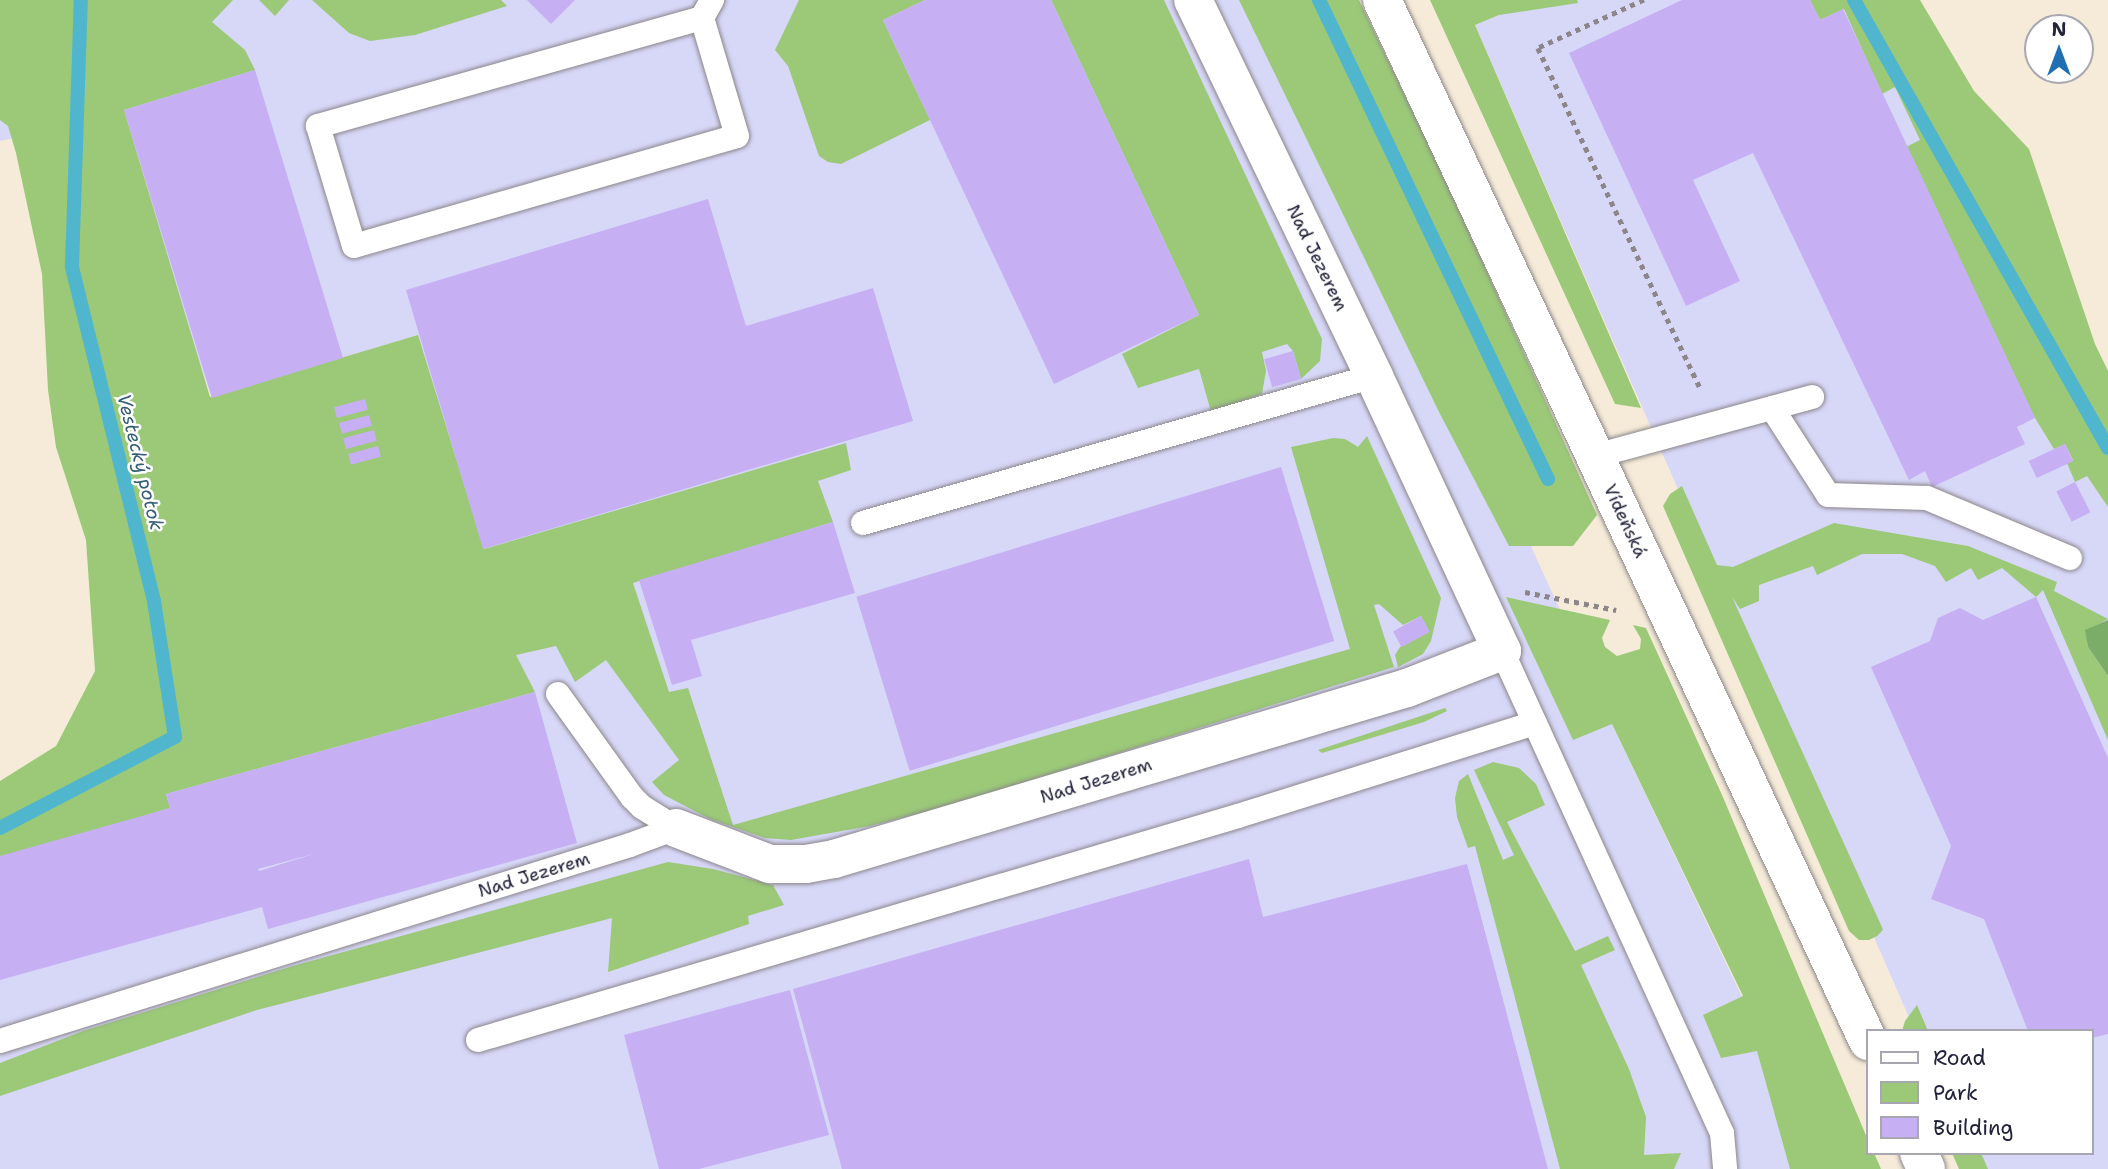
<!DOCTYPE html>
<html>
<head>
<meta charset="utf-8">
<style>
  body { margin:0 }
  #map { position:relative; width:2108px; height:1169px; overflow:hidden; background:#f5ebd8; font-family:"Shantell Sans",sans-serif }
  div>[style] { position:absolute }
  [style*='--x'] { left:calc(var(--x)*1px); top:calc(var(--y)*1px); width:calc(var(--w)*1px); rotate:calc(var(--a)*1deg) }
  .built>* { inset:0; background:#d7d7f8 }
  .green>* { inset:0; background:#9bc978 }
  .forest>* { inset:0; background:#7cad68 }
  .stream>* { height:14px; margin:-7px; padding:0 7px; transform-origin:7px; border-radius:7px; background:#50b6ce }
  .building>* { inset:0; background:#c6b0f3; transform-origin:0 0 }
  .path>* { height:4.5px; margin-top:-2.25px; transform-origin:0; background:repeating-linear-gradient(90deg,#8c868a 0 5px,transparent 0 10px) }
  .roads { filter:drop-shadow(0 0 2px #8c868a) drop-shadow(0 0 2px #8c868a) }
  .lane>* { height:24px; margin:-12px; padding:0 12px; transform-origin:12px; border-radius:12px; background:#fff }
  .street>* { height:38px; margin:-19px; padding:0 19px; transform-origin:19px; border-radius:19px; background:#fff }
  .secondary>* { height:38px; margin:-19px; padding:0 19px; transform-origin:19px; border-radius:19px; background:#fff }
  span { translate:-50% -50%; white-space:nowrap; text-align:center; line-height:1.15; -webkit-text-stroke:5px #fff; paint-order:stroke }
  .street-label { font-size:18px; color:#22223b }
  .water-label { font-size:19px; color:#345d76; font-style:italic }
  .legend { position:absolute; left:1866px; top:1029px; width:228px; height:126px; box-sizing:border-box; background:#fff; border:2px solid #a7a7b1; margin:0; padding:9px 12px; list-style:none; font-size:21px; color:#22223b }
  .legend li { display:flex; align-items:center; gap:14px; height:35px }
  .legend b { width:35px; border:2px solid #a7a7b1 }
  .north { position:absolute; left:2024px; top:14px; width:70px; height:70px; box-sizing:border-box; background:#fff; border:2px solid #a7a7b1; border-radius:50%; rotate:0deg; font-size:19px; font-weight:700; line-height:28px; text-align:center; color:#22223b }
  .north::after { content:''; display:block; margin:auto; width:24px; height:32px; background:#1f6fb2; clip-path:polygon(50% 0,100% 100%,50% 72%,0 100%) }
</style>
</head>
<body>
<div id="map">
  <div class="built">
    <i style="clip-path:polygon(0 0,1282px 0,1612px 724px,1824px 1169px,0 1169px,0 879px,314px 693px,124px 145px,92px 121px,0 141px)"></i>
    <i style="clip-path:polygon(1535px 0,1878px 0,2108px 476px,2108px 1169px,1976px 1169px,1969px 1153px,2092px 1153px,2092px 1031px,1915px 1031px,1475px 25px)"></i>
  </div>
  <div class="green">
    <i style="clip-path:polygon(0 0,233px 0,212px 22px,245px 50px,255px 70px,124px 110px,210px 397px,418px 335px,484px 549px,846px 443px,851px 470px,818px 481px,833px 522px,633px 583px,669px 692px,688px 688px,733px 825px,1350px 649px,1291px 447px,1333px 438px,1345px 439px,1358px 447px,1367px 436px,1441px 598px,1431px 641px,1423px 654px,1398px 667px,1395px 655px,1400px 647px,1429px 632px,1421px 616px,1403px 625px,1379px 604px,1374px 605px,1394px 667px,952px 805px,870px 826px,791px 840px,765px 838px,710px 819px,664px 795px,652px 782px,679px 760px,606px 660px,575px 682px,556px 646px,516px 655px,535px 692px,166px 794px,170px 808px,0 860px,0 781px,56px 746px,95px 671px,86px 540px,56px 447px,48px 390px,42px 274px,16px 153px,8px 126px,0 120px)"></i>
    <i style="clip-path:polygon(259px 0,289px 0,275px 16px)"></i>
    <i style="clip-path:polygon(312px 0,501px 0,507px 6px,415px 35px,370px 41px,349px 33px)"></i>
    <i style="clip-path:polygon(799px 0,925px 0,883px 20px,930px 120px,841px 164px,828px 162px,819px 156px,788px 66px,775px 50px)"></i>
    <i style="clip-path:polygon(1051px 0,1164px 0,1322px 339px,1320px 361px,1301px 379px,1293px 351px,1287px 344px,1262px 352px,1266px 371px,1262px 394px,1211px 412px,1199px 369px,1138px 388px,1122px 354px,1199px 315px)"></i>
    <i style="clip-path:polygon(1239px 0,1359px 0,1443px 174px,1597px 515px,1573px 546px,1509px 546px,1439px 412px)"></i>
    <i style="clip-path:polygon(1430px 0,1577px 0,1578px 3px,1499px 15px,1475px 25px,1641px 408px,1615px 404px)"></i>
    <i style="clip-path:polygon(1810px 0,1920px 0,1974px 91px,2029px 149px,2095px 344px,2108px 371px,2108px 507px,2087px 476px,2075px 482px,2067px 463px,2073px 460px,2065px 444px,2054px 449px,2035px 418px,1906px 147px,1920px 140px,1895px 87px,1882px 94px,1844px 9px,1820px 20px)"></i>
    <i style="clip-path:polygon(1682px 486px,1717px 565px,1733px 567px,1834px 523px,1968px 546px,2057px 582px,2054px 591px,2108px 619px,2086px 631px,2088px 647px,2108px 676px,2108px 740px,2043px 590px,2036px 597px,2002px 568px,1978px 580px,1971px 568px,1946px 582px,1935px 566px,1902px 554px,1862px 554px,1817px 575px,1813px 566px,1759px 585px,1759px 601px,1740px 609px,1732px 597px,1881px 925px,1883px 930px,1877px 936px,1869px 940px,1859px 940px,1849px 931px,1663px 506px,1670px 494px)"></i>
    <i style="clip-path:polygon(1506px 597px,1610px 620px,1602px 638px,1605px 647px,1617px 656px,1640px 649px,1641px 639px,1633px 625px,1646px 628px,1722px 795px,1868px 1140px,1868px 1153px,1874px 1153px,1881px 1169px,1790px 1169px,1757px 1051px,1721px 1058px,1703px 1015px,1743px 996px,1612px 724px,1573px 740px)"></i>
    <i style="clip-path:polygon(1445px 708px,1447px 711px,1424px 722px,1322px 753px,1318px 750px)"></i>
    <i style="clip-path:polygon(1493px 762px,1519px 768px,1536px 784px,1545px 805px,1507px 822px,1575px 951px,1608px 936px,1615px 950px,1581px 965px,1629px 1069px,1646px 1117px,1644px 1155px,1681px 1153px,1674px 1169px,1560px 1169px,1475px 846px,1468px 848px,1457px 817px,1455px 798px,1459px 781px,1468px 774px,1503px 860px,1514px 855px,1474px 770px)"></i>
    <i style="clip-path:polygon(668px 862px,713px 869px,773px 885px,784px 905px,748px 916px,749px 924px,608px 972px,612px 918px,257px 1010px,0 1096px,0 1063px,83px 1031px,293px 966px)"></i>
    <i style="clip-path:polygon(1917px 1005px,1928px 1031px,1902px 1031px,1905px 1021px)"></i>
    <i style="clip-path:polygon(1952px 1153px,1981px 1153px,1988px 1169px,1959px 1169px)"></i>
  </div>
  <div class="forest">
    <i style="clip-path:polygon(2108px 620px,2108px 676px,2088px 647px,2085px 630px)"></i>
  </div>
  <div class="stream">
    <i style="--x:1319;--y:0;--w:531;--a:64.45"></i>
    <i style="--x:1854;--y:0;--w:515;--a:60.45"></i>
    <i style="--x:0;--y:828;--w:197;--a:-27.5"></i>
    <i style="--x:175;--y:737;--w:138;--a:-98.8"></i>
    <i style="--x:154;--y:601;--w:345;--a:-103.8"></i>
    <i style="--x:72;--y:266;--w:266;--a:-88.1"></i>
  </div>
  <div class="building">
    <i style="clip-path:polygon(527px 0,575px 0,551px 24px)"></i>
    <i style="clip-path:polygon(925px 0,1051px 0,1199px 315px,1054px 384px,883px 20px)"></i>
    <i style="clip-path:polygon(1682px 0,1810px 0,1820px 20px,1843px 9px,2035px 418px,2017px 427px,2025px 444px,1932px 487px,1925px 471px,1909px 480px,1753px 153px,1693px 180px,1740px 281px,1686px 306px,1569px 53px)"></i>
    <i style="left:255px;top:70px;width:301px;height:137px;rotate:73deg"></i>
    <i style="clip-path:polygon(708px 199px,746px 326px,873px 288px,913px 421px,483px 549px,406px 290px)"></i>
    <i style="left:1293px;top:351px;width:29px;height:30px;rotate:74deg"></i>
    <i style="left:365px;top:399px;width:11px;height:32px;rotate:75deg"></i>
    <i style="left:369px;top:415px;width:11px;height:31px;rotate:75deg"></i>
    <i style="left:374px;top:430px;width:11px;height:32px;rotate:75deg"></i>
    <i style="left:2065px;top:444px;width:19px;height:40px;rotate:65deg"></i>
    <i style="left:378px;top:446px;width:11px;height:31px;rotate:75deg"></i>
    <i style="left:1281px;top:467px;width:182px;height:444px;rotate:73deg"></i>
    <i style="left:2075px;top:482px;width:34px;height:21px;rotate:63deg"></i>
    <i style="clip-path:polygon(833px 522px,855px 593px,691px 640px,702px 676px,672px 685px,639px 580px)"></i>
    <i style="clip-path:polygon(2036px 597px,2108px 758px,2108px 1034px,2092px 1038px,2092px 1031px,2028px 1031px,1984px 919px,1931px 899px,1951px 846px,1871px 667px,1930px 641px,1938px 618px,1960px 608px,1983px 620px)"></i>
    <i style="left:1421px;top:616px;width:18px;height:32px;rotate:61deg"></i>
    <i style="clip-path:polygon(evenodd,535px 692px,577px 843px,268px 929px,262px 907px,0 980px,0 856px,170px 808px,166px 794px,535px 692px,317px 853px,259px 871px,258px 869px,317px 853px)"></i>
    <i style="clip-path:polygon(1249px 859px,1263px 917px,1467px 864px,1548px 1169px,842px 1169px,793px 989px)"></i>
    <i style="clip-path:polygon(790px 990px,829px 1135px,699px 1169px,659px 1169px,624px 1035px)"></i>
  </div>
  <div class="path">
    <i style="--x:1644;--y:0;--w:116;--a:155.6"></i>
    <i style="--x:1538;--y:48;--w:377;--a:64.5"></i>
    <i style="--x:1525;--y:592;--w:93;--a:11.2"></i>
  </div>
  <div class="roads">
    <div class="lane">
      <i style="--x:702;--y:18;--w:399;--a:164.3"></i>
      <i style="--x:318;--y:126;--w:125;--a:73.3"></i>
      <i style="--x:354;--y:246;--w:398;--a:-16"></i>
      <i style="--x:737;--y:136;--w:123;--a:-106.5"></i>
      <i style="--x:702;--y:18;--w:21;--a:-61"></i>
      <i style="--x:1772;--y:408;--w:103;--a:57.2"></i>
      <i style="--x:1828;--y:495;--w:99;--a:1.7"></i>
      <i style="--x:1927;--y:498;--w:155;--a:22.8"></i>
      <i style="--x:1595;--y:456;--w:225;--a:-15.2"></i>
      <i style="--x:863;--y:523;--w:532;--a:-16.05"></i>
      <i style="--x:1502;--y:651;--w:530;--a:65.47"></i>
      <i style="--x:1722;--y:1133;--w:36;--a:85"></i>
      <i style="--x:558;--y:694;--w:127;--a:54.3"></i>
      <i style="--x:632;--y:797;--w:14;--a:45"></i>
      <i style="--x:642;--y:807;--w:40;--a:32"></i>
      <i style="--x:478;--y:1040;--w:792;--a:-16.42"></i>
      <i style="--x:1238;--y:816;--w:311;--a:-17.4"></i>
      <i style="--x:0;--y:1041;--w:660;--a:-17.28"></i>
      <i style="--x:630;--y:845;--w:49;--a:-20.3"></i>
    </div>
    <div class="street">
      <i style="--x:676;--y:828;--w:101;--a:21"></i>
      <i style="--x:770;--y:864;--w:36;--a:0"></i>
      <i style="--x:806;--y:864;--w:28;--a:-10"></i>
      <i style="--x:834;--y:859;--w:598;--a:-16.62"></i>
      <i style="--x:1407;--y:688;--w:102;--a:-21.3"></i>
      <i style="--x:1502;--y:651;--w:303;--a:-115"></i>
      <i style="--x:1374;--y:376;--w:417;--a:-115.7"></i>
    </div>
    <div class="secondary">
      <i style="--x:1382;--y:0;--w:1149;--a:64.97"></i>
      <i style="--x:1919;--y:1153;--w:17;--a:66"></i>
    </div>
  </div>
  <div class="street-label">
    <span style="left:1317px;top:258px;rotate:64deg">Nad Jezerem</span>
    <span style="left:1625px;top:521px;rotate:65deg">Vídeňská</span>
    <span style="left:1096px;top:781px;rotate:-17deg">Nad Jezerem</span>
    <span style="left:534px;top:875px;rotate:-17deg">Nad Jezerem</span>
  </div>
  <div class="water-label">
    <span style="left:140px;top:462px;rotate:76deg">Vestecký potok</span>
  </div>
  <ul class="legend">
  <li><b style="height:9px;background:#fff"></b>Road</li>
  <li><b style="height:19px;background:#9bc978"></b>Park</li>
  <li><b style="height:19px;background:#c6b0f3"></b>Building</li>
  </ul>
  <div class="north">N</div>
</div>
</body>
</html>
